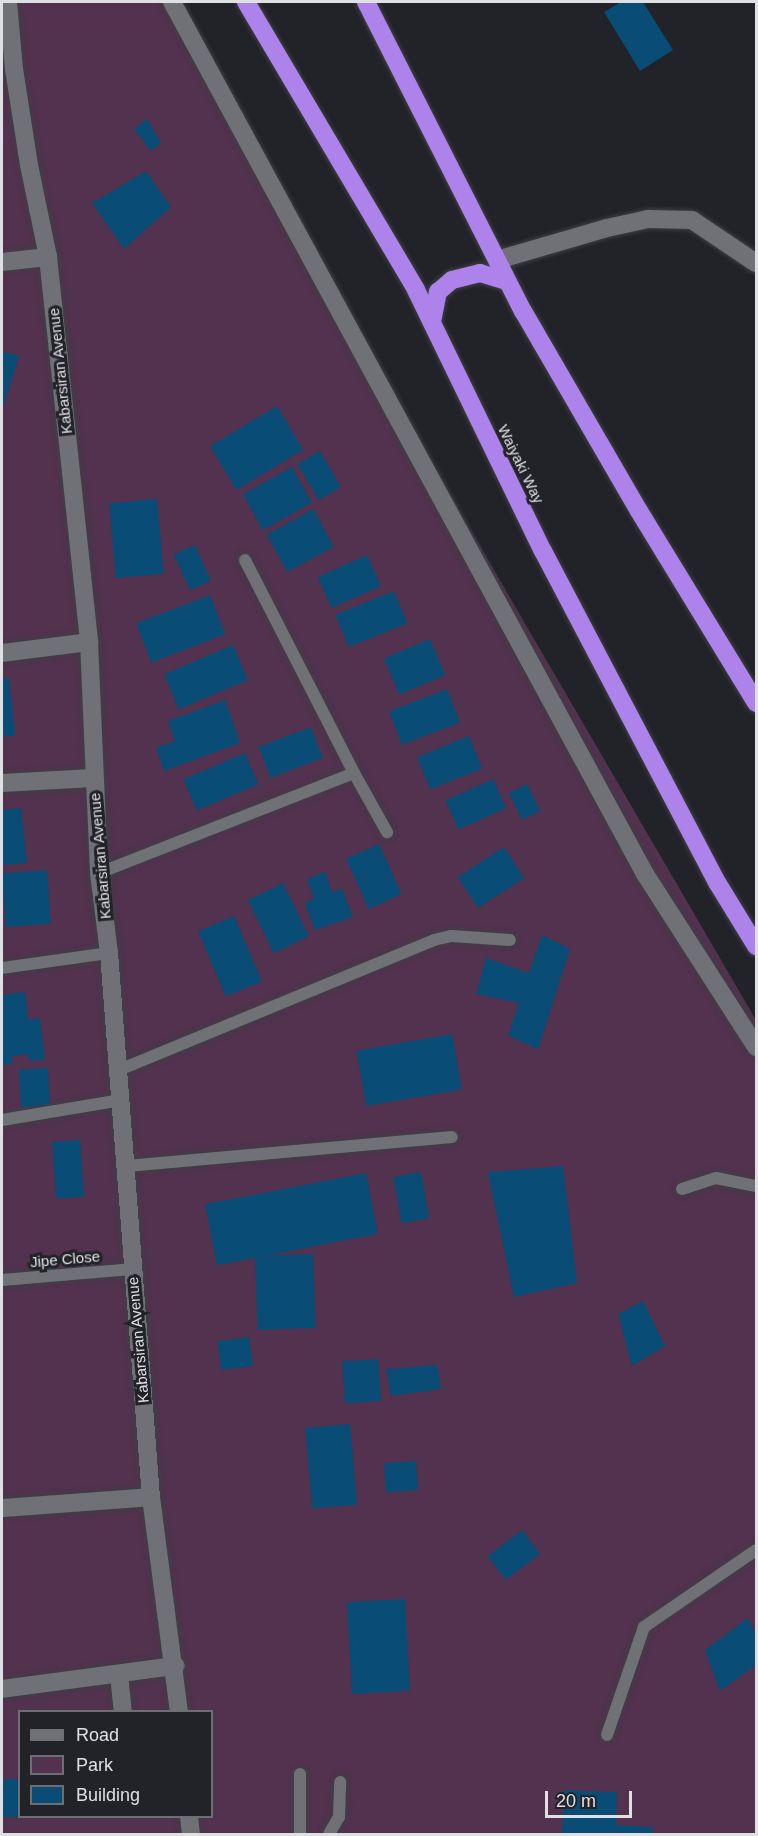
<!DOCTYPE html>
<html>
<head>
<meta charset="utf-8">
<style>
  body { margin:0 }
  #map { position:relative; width:758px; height:1836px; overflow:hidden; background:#212328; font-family:Helvetica,sans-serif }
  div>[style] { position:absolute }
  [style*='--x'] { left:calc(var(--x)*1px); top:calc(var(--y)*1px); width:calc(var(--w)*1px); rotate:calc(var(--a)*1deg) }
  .green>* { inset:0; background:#52324e }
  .building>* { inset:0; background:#094d76; transform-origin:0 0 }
  .roads { filter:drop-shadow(0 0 2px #3e3f44) drop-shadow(0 0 2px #3e3f44) }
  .lane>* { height:12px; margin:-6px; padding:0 6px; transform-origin:6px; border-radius:6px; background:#6f7177 }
  .street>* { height:18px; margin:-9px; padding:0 9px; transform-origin:9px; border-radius:9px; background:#6f7177 }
  .highway>* { height:18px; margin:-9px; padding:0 9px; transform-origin:9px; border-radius:9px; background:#ad82ea }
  span { translate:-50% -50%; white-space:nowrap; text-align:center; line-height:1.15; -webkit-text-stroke:6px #212328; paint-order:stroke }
  .street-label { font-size:15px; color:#dfe0e4 }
  .frame { position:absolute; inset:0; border:3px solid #dfe0e4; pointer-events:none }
  .legend { position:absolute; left:18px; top:1710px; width:195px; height:108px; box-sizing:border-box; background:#212328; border:2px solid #6d6f73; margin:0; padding:8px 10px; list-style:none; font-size:18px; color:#dfe0e4 }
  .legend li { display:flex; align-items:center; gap:12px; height:30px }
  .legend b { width:30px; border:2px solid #6d6f73 }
  .scale { position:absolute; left:545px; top:1791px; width:87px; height:27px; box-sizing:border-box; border:3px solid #dfe0e4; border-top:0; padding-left:8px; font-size:18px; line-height:21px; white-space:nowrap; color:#dfe0e4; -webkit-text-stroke:4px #212328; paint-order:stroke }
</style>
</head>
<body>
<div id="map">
  <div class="green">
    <i style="clip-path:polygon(evenodd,2px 2px,163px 2px,756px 1020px,756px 1834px,2px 1834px,2px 2px,20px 1712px,212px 1712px,212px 1816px,20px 1816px,20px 1712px)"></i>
  </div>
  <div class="building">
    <i style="clip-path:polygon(621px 2px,643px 2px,673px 50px,640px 71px,604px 12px)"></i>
    <i style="clip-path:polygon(147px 119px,161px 143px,151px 151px,134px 129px)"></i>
    <i style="clip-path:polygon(146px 171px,171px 207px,124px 249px,92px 203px)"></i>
    <i style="clip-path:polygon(2px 351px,19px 356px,2px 411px)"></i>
    <i style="left:277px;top:406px;width:51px;height:78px;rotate:59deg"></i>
    <i style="left:320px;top:451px;width:42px;height:26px;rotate:60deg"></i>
    <i style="left:292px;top:467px;width:41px;height:56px;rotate:61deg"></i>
    <i style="left:157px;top:499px;width:75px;height:48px;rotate:85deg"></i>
    <i style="left:313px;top:509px;width:43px;height:53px;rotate:61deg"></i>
    <i style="left:195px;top:545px;width:39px;height:23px;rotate:66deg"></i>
    <i style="left:367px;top:555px;width:34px;height:54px;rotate:66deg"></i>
    <i style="left:394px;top:591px;width:35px;height:63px;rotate:68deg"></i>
    <i style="left:210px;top:595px;width:42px;height:79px;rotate:69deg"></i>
    <i style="left:430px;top:639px;width:39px;height:50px;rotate:67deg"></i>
    <i style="left:233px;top:645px;width:38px;height:75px;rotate:67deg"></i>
    <i style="clip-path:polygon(2px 678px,9px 678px,15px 735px,2px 737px)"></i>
    <i style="left:447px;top:689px;width:36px;height:62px;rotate:69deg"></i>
    <i style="clip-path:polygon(225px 700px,240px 743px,164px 771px,156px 748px,175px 741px,168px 721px)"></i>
    <i style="left:311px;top:727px;width:33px;height:56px;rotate:69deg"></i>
    <i style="left:469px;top:736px;width:35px;height:56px;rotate:68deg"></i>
    <i style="left:245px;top:753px;width:34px;height:67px;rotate:67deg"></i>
    <i style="left:493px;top:779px;width:32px;height:52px;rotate:66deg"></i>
    <i style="left:527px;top:784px;width:30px;height:20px;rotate:64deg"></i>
    <i style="clip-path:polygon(21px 808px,27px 863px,2px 865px,2px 810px)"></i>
    <i style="left:379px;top:844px;width:55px;height:36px;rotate:66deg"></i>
    <i style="left:504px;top:847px;width:37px;height:55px;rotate:57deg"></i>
    <i style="left:47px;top:870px;width:54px;height:45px;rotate:86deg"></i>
    <i style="clip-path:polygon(325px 872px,332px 892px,342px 889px,353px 917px,315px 930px,305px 903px,314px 899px,307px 879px)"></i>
    <i style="left:283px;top:883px;width:59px;height:39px;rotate:64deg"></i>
    <i style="left:234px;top:916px;width:71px;height:39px;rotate:67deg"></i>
    <i style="clip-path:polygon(542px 935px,570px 949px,538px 1049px,508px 1036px,519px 1003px,476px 994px,486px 958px,529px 973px)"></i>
    <i style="clip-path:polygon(25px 992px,28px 1020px,40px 1018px,45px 1060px,29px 1061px,28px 1054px,12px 1056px,12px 1064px,2px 1065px,2px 995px)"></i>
    <i style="left:452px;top:1034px;width:56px;height:97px;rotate:80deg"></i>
    <i style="left:48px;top:1068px;width:38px;height:29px;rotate:87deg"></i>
    <i style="left:80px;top:1140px;width:57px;height:28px;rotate:86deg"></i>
    <i style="clip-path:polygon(563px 1166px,577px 1283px,514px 1297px,488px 1172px)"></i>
    <i style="left:421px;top:1172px;width:47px;height:28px;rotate:80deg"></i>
    <i style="left:366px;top:1173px;width:62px;height:164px;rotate:79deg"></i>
    <i style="left:313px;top:1254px;width:74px;height:58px;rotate:88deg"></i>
    <i style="clip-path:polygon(643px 1301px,665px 1346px,632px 1366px,618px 1314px)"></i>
    <i style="left:249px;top:1337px;width:29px;height:32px;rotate:82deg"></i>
    <i style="left:378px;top:1359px;width:42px;height:36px;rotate:86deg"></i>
    <i style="clip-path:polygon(437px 1365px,441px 1389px,391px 1396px,386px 1369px)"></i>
    <i style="left:350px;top:1424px;width:81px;height:45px;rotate:85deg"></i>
    <i style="left:416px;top:1461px;width:29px;height:32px;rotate:86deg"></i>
    <i style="left:522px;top:1530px;width:30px;height:43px;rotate:53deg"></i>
    <i style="left:405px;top:1599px;width:92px;height:58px;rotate:87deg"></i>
    <i style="clip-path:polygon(748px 1618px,756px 1635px,756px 1665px,720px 1691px,705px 1650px)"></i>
    <i style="left:20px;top:1779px;width:38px;height:18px;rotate:90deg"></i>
    <i style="clip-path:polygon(564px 1790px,617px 1792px,616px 1825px,653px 1827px,653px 1834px,562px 1834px)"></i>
  </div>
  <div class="roads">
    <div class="lane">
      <i style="--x:245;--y:560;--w:239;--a:62.9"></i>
      <i style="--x:354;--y:773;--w:68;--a:60.8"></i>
      <i style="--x:99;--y:873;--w:274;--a:-21.4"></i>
      <i style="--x:2;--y:968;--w:108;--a:-8"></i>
      <i style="--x:119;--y:1070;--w:341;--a:-22.4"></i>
      <i style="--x:434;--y:940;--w:18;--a:-13"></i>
      <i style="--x:452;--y:936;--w:58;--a:3.9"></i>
      <i style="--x:2;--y:1120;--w:121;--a:-9.5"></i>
      <i style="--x:127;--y:1166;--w:326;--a:-5.1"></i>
      <i style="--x:682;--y:1189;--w:36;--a:-18"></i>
      <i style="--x:716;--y:1178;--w:41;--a:11.3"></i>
      <i style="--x:2;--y:1280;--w:130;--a:-4.8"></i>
      <i style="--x:607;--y:1735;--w:114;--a:-71.1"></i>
      <i style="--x:644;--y:1627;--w:136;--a:-34.5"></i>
      <i style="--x:300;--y:1774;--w:60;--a:90"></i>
      <i style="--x:329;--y:1834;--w:20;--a:-60"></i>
      <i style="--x:339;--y:1817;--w:35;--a:-88"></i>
    </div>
    <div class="street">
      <i style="--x:8;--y:2;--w:67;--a:84.9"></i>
      <i style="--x:14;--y:69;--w:97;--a:81.1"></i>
      <i style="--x:29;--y:165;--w:94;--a:78.3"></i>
      <i style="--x:48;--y:257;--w:387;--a:83.9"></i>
      <i style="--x:89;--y:642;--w:231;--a:87.5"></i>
      <i style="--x:99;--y:873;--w:81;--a:82.9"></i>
      <i style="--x:109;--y:953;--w:546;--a:85.59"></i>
      <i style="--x:151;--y:1497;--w:217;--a:82.6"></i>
      <i style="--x:172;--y:2;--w:992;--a:61.52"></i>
      <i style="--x:645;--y:874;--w:206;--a:57.3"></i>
      <i style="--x:497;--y:260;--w:115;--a:-16.2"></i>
      <i style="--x:607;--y:228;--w:42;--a:-12.4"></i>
      <i style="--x:648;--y:219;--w:44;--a:1.3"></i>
      <i style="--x:692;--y:220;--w:77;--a:33.9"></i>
      <i style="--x:2;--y:262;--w:46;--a:-6.2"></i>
      <i style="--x:2;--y:653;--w:88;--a:-7.2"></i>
      <i style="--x:2;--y:783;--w:91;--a:-3.1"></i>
      <i style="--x:2;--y:1508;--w:149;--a:-4.2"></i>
      <i style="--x:119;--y:1675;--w:37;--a:84"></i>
      <i style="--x:2;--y:1689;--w:175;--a:-7.6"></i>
      <i style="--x:189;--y:1816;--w:18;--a:84"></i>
    </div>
    <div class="highway">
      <i style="--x:246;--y:2;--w:334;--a:59.4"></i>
      <i style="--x:416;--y:290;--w:290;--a:64.1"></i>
      <i style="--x:543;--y:551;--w:376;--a:62.3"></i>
      <i style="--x:718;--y:884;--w:73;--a:58.5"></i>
      <i style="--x:366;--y:2;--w:347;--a:63.1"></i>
      <i style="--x:523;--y:311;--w:231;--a:59.9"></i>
      <i style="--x:639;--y:511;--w:225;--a:58.6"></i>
      <i style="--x:432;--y:322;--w:31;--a:-79"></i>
      <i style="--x:438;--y:292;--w:18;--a:-41"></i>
      <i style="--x:452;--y:280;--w:29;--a:-14"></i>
      <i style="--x:480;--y:273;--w:28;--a:17"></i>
    </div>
  </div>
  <div class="street-label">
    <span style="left:60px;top:371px;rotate:-96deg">Kabarsiran Avenue</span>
    <span style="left:521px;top:464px;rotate:64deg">Waiyaki Way</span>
    <span style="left:100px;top:856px;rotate:-95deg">Kabarsiran Avenue</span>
    <span style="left:65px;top:1259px;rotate:-5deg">Jipe Close</span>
    <span style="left:138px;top:1340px;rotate:-95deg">Kabarsiran Avenue</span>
  </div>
  <div class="frame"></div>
  <ul class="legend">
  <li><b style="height:8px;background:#6f7177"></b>Road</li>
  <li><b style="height:16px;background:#52324e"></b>Park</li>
  <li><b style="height:16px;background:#094d76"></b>Building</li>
  </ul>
  <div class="scale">20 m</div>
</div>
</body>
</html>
